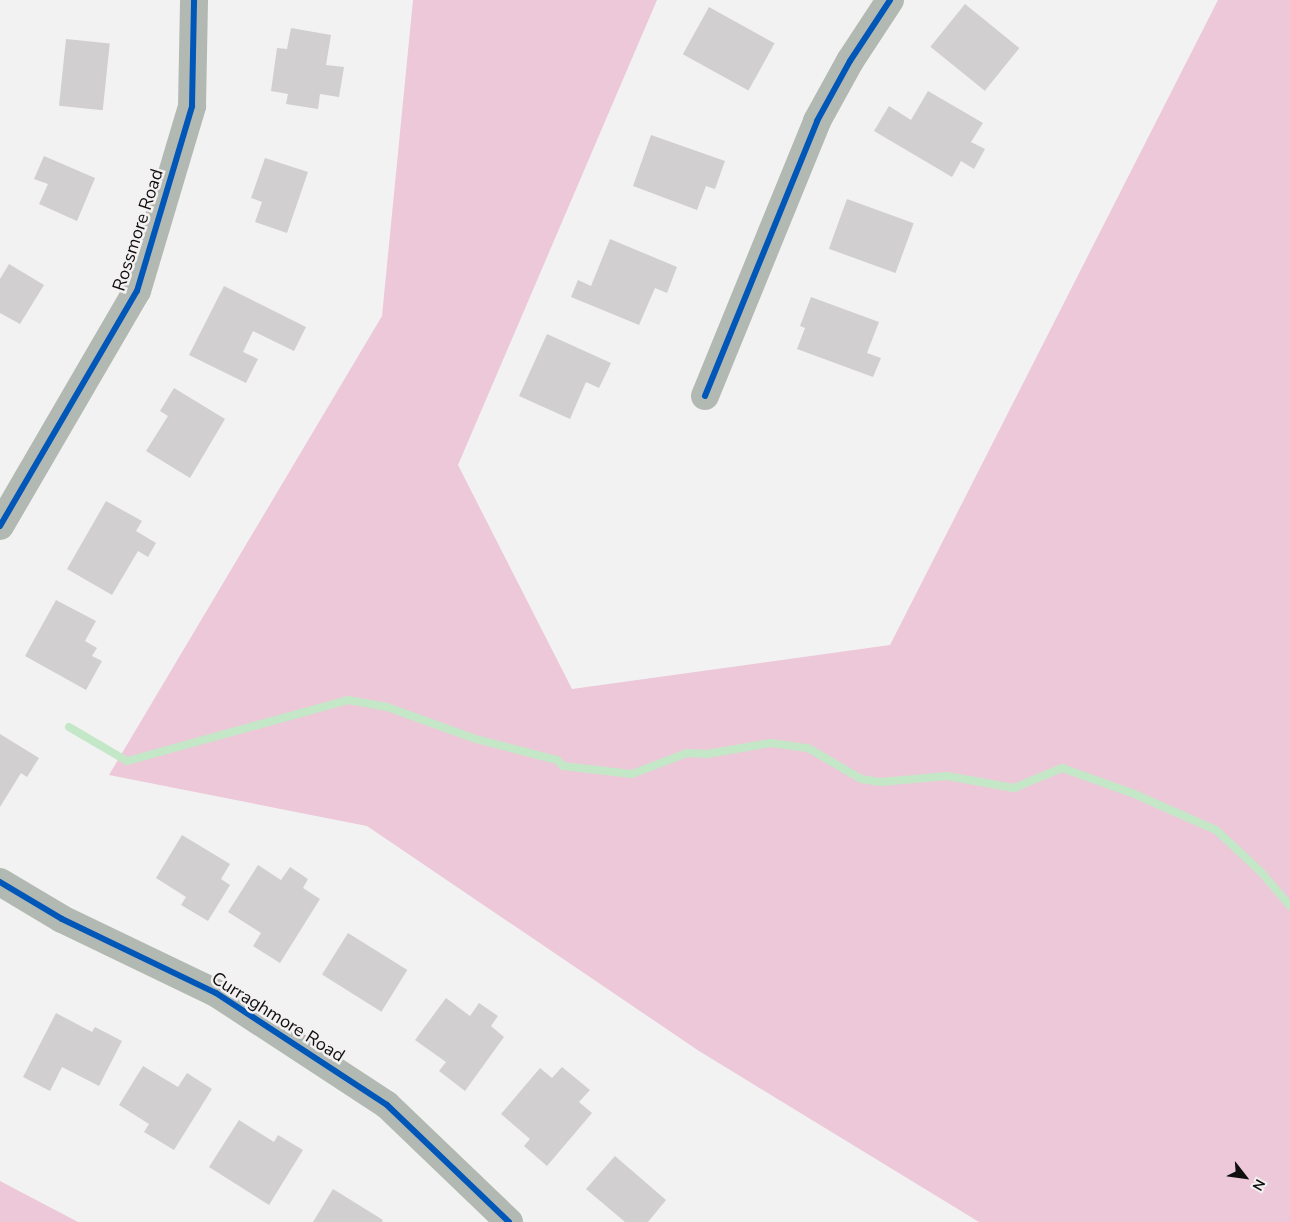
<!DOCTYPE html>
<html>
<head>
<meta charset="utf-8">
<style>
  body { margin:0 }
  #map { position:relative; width:1290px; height:1222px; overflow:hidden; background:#f3f2f2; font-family:"Nunito Sans",sans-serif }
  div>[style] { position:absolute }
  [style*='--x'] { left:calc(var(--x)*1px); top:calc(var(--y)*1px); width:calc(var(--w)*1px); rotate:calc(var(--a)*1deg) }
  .forest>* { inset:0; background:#ecc8d8 }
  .stream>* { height:8px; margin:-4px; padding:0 4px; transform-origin:4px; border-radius:4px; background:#c4e8c7 }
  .building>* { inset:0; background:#d1cfd0; transform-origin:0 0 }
  .minor>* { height:28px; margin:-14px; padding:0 14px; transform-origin:14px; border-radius:14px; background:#b2b9b3 }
  .cycleway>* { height:6px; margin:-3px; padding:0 3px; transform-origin:3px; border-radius:3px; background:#0057b8 }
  span { translate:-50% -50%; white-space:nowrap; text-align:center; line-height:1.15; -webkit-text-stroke:5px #f4f1f2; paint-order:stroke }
  .street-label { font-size:18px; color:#100f0f }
  .north { position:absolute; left:1220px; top:1152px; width:50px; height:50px; -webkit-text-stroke:4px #f4f1f2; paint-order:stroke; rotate:120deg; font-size:14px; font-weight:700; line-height:20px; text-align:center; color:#100f0f }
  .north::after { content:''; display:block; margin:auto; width:18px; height:22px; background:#100f0f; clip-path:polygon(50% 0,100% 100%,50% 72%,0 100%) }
</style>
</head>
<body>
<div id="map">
  <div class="forest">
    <i style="clip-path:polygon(413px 0,657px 0,458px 465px,572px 689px,890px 645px,1218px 0,1290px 0,1290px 1222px,979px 1222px,699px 1051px,367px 826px,109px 775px,382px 316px)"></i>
    <i style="clip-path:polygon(0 1181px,78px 1222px,0 1222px)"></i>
  </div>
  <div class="stream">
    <i style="--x:69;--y:727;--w:67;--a:30.4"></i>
    <i style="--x:127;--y:761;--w:229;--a:-15.4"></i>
    <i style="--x:348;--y:700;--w:40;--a:10"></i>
    <i style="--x:387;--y:707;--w:95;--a:19.8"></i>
    <i style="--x:476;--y:739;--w:84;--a:14.5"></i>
    <i style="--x:557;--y:760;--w:8;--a:45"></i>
    <i style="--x:563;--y:766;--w:69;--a:6.6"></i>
    <i style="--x:632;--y:774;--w:59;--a:-20.9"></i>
    <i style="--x:687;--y:753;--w:20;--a:3"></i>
    <i style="--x:707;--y:754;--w:65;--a:-9.8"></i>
    <i style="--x:771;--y:743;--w:37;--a:8"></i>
    <i style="--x:808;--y:748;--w:61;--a:30.3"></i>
    <i style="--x:861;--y:779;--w:20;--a:9"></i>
    <i style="--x:881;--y:782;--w:66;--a:-5.2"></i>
    <i style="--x:947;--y:776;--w:68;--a:10.2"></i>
    <i style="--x:1014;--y:788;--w:52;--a:-22.6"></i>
    <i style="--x:1062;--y:768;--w:74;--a:19.7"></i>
    <i style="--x:1132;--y:793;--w:92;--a:23.8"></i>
    <i style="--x:1216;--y:830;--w:62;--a:43"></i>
    <i style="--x:1261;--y:872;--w:45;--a:49.5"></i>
  </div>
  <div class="building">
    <i style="left:965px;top:4px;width:70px;height:55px;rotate:39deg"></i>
    <i style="left:709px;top:7px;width:75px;height:54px;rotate:29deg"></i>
    <i style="clip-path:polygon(291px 28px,331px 35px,326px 65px,344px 67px,339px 97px,320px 94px,318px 109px,286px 104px,288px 94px,271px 91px,277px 48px,287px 49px)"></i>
    <i style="left:66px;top:39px;width:44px;height:67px;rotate:6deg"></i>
    <i style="clip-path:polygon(928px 91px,983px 123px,971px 142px,985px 149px,974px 169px,961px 161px,952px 177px,874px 131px,889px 106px,911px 120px)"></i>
    <i style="clip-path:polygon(651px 135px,725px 161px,715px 189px,706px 186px,697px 210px,633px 186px)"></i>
    <i style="clip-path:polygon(44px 156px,95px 178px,77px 221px,39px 204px,48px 184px,34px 179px)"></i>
    <i style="clip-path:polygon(265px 158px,308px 172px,287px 233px,255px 222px,262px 202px,251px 198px)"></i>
    <i style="left:847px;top:199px;width:71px;height:53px;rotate:20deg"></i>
    <i style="clip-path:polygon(610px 239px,677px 267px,667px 293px,655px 288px,639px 325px,571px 297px,578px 280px,591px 286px)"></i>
    <i style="clip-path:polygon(9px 264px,44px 285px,20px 324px,0 313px,0 279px)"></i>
    <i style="clip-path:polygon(224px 286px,306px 327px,294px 351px,253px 331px,243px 352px,258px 359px,246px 383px,189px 355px)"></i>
    <i style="clip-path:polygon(811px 297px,879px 322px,867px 353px,881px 358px,873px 377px,797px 349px,805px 328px,800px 326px)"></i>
    <i style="clip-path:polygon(547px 334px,611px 363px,599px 388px,586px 382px,570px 419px,519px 396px)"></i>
    <i style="clip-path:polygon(174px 388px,225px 419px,190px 478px,146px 451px,168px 416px,160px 411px)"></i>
    <i style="clip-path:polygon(106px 501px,142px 521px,136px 531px,156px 543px,148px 557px,138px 551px,112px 595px,67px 569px)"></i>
    <i style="clip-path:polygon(56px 600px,96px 621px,85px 641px,97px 648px,92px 656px,102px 661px,86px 690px,25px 656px)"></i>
    <i style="clip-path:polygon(0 734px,39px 758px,27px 777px,21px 773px,0 807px)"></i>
    <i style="clip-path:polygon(182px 835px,230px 864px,221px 879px,230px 885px,208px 921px,181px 905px,186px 897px,156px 878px)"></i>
    <i style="clip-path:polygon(258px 865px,281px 880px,290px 867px,308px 879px,303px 888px,320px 899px,280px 963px,253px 946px,261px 933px,228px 912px)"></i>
    <i style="left:348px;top:933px;width:70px;height:49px;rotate:32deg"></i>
    <i style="clip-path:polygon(446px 998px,470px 1016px,479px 1003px,498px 1016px,491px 1026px,504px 1037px,465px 1091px,439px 1071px,446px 1062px,415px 1040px)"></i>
    <i style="clip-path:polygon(56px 1013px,92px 1032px,95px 1027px,122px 1041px,99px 1086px,62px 1067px,50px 1091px,23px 1077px)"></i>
    <i style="clip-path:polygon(143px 1066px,178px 1087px,187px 1073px,212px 1089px,174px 1150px,144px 1132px,149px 1124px,119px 1105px)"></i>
    <i style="clip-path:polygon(562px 1067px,590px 1090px,579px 1102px,592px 1113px,547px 1166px,524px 1146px,530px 1139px,501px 1114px,540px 1068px,552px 1078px)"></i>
    <i style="clip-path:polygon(239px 1120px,274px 1142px,278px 1135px,303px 1150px,269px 1205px,209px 1167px)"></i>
    <i style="clip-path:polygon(615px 1156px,666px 1200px,648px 1222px,625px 1222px,586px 1189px)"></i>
    <i style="clip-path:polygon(333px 1189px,383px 1220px,382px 1222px,313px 1222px)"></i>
  </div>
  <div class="minor">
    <i style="--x:705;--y:396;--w:297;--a:-67.8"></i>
    <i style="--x:817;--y:121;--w:68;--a:-61.2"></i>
    <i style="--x:850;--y:61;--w:73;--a:-56.7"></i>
    <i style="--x:0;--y:526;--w:272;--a:-59.8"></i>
    <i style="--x:137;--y:291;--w:193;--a:-73.4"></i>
    <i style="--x:192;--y:106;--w:106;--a:-88.9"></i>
    <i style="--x:0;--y:882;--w:72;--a:30.8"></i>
    <i style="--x:62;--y:919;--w:171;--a:25.7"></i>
    <i style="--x:216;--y:993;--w:204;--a:33.2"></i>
    <i style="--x:387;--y:1105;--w:169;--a:43.8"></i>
  </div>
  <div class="cycleway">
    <i style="--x:705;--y:396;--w:297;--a:-67.8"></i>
    <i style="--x:817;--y:121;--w:68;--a:-61.2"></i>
    <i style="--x:850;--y:61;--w:73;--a:-56.7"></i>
    <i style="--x:0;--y:526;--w:272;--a:-59.8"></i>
    <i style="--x:137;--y:291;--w:193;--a:-73.4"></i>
    <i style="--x:192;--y:106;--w:106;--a:-88.9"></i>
    <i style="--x:0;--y:882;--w:72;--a:30.8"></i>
    <i style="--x:62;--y:919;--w:171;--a:25.7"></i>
    <i style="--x:216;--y:993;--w:204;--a:33.2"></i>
    <i style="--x:387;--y:1105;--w:169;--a:43.8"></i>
  </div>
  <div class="street-label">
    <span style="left:138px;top:230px;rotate:-72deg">Rossmore Road</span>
    <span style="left:278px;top:1017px;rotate:32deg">Curraghmore Road</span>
  </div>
  <div class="north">N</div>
</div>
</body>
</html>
